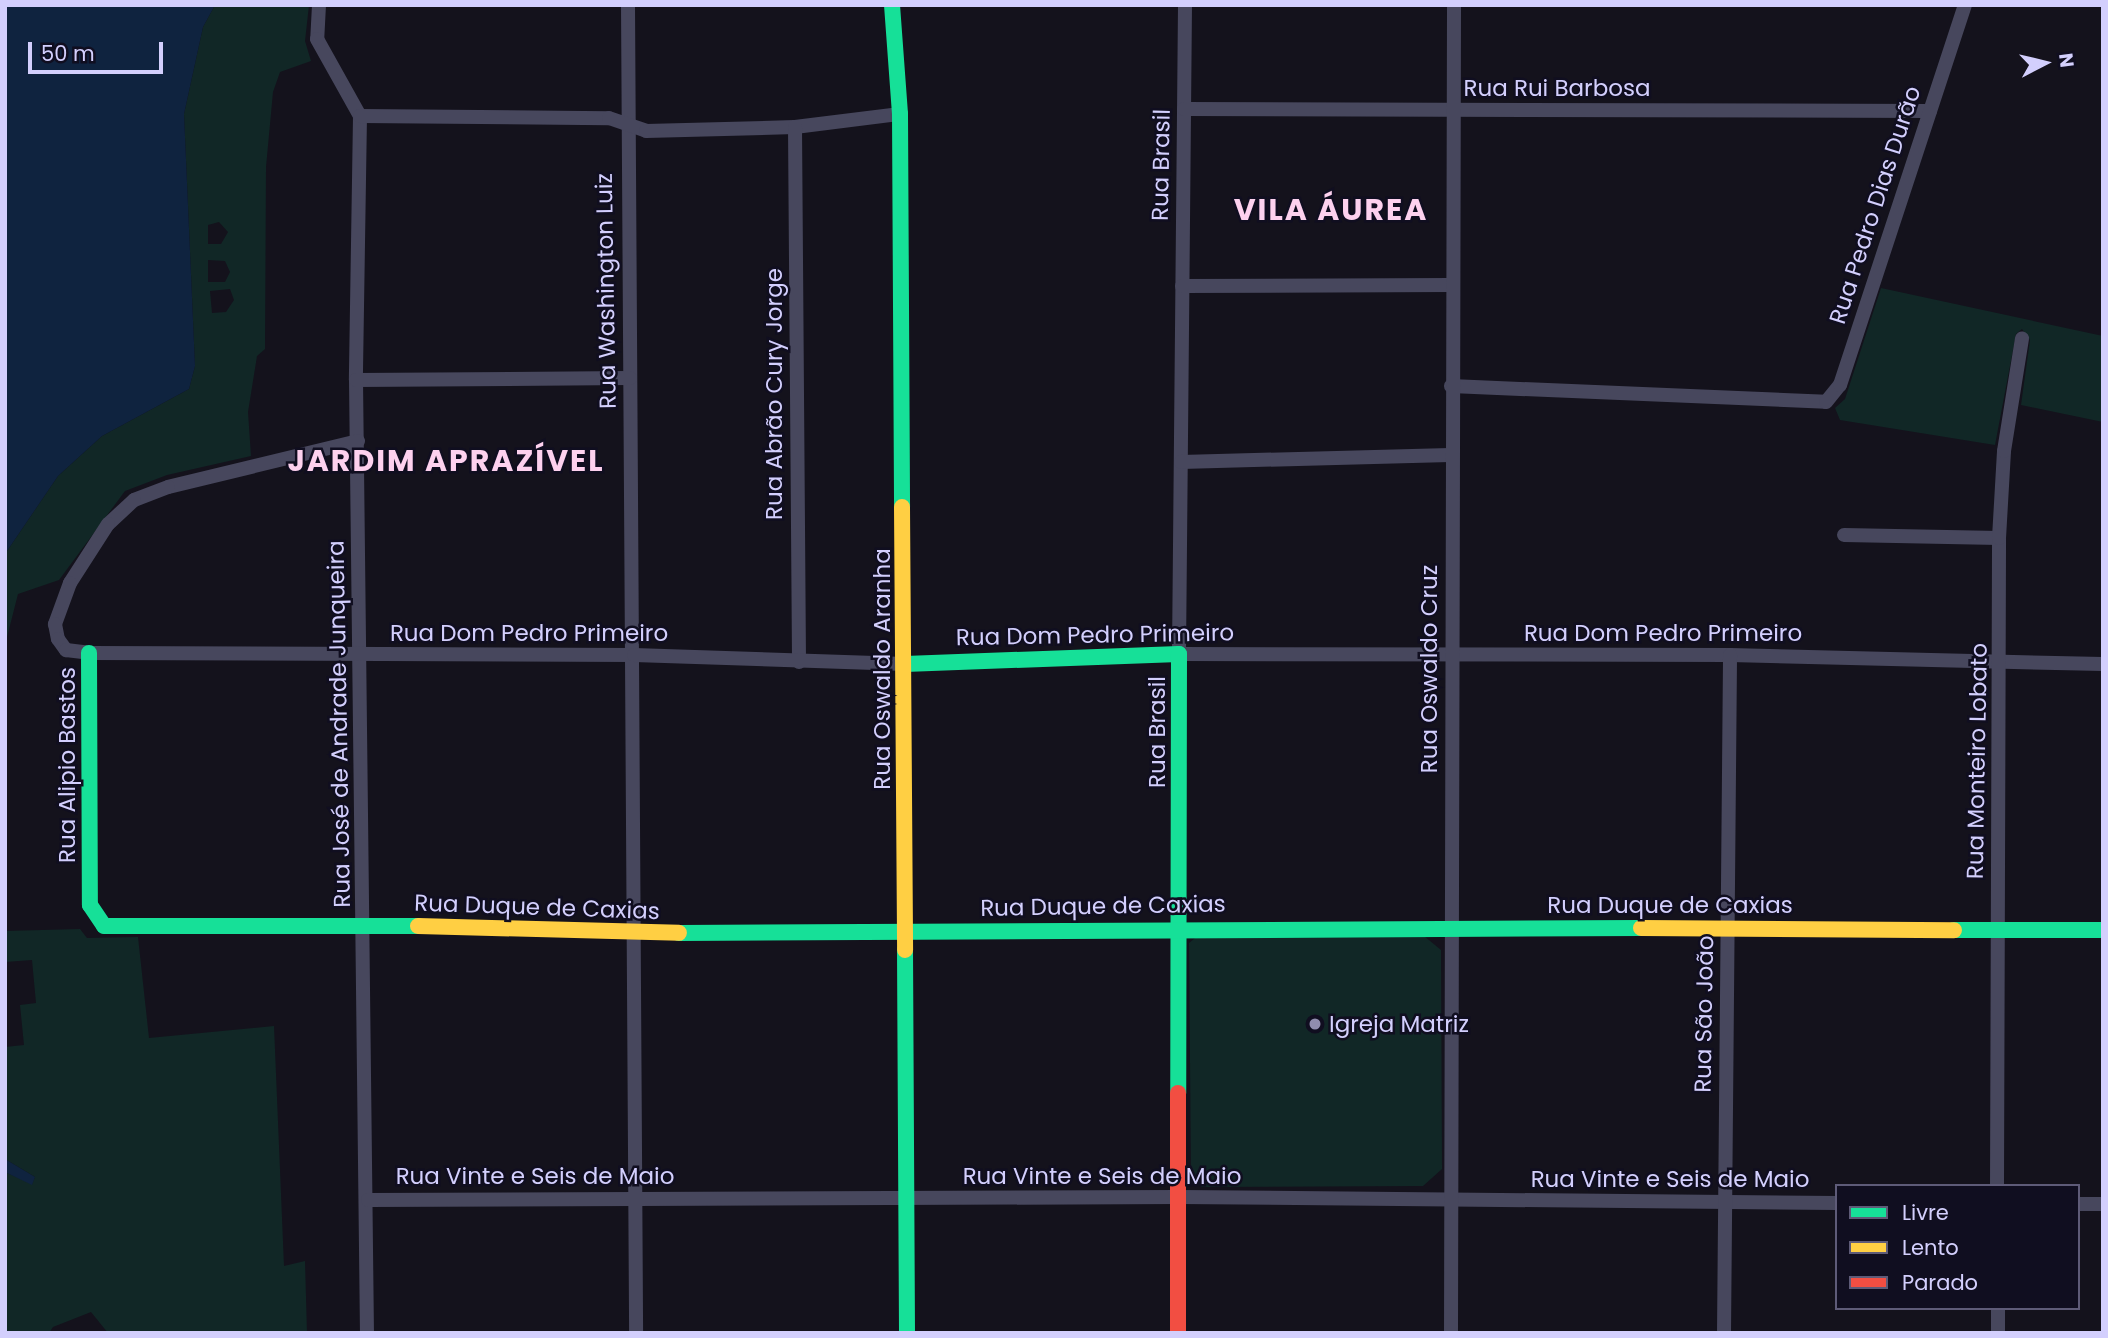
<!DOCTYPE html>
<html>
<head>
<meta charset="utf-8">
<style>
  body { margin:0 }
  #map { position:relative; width:2108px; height:1338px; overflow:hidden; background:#14121c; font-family:Poppins,sans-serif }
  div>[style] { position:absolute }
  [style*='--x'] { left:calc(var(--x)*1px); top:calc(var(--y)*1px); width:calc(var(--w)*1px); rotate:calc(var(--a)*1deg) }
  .green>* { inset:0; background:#112726 }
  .water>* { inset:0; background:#0f233f }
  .street>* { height:14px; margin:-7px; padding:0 7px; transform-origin:7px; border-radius:7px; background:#47475d }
  .fast>* { height:16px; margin:-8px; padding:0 8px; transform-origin:8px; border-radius:8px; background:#16e098 }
  .slow>* { height:16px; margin:-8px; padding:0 8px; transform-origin:8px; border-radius:8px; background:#ffcf43 }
  .jam>* { height:16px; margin:-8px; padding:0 8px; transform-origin:8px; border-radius:8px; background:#f24e42 }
  .dots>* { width:19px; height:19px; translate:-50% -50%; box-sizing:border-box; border:4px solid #100e20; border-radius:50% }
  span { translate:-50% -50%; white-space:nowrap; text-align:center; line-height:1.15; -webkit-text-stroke:5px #100e20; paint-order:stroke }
  .street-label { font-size:23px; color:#d3cffd }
  .poi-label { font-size:23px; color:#d3cffd }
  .left { translate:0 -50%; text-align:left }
  .district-label { font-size:30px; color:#fdd1ee; font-weight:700; letter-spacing:2px }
  .frame { position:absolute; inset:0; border:7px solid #d3cffd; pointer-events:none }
  .legend { position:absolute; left:1835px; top:1184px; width:245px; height:126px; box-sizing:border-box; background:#100e20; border:2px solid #5e5b78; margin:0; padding:9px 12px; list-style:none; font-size:21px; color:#d3cffd }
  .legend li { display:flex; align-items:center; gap:14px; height:35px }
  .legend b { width:35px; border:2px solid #5e5b78 }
  .north { position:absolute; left:2010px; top:28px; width:70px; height:70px; -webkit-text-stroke:5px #100e20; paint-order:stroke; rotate:83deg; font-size:19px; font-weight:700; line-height:28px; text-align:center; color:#d3cffd }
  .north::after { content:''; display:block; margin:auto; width:24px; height:32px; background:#d3cffd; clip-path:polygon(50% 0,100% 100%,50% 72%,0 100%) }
  .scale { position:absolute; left:28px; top:42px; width:135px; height:32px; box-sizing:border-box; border:4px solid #d3cffd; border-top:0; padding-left:9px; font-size:21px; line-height:24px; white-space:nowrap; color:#d3cffd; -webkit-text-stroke:5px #100e20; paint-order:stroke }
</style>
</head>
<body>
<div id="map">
  <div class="green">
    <i style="clip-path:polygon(evenodd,215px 5px,309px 5px,305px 41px,311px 61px,280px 72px,273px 92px,266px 167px,265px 349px,257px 356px,248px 412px,251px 456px,167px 475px,125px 491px,59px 580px,18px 594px,5px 645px,5px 554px,58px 476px,102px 436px,189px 389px,195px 366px,184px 114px,203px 27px,215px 5px,219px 222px,228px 232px,221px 244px,208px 244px,208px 225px,219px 222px,215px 5px,208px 260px,225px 261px,230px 272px,225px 282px,208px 282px,208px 260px,215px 5px,230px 289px,234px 300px,226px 312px,212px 313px,210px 291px,230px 289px)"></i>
    <i style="clip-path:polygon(1881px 288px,2103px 336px,2103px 422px,2021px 405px,2030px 340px,2022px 329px,2016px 334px,1995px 445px,1840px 420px,1835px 408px,1845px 399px)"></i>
    <i style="clip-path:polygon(80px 929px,87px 938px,138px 937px,149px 1038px,274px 1026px,284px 1266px,305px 1261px,307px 1333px,108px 1333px,91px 1312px,53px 1327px,49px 1333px,5px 1333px,5px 1172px,32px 1184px,35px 1177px,5px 1159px,5px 1047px,24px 1045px,20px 1005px,36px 1003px,32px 960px,5px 962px,5px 931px)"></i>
    <i style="clip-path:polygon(1200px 934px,1424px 936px,1441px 950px,1442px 1169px,1423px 1186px,1201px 1187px,1191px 1176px,1189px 943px)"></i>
  </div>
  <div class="water">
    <i style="clip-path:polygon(5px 5px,215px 5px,203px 27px,184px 114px,195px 366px,189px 389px,102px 436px,58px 476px,5px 554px)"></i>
    <i style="clip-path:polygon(5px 1159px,35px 1177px,32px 1185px,5px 1172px)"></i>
  </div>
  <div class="street">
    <i style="--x:319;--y:5;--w:34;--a:93"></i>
    <i style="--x:317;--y:39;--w:88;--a:60.8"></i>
    <i style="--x:628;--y:5;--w:1328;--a:89.65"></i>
    <i style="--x:1185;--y:5;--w:649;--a:90.53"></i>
    <i style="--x:1179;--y:654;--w:551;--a:0.1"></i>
    <i style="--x:1730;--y:655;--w:373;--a:1.4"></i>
    <i style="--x:1184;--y:109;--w:746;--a:0.15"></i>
    <i style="--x:360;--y:116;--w:264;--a:90.9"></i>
    <i style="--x:356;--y:380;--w:953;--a:89.34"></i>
    <i style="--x:360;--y:116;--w:249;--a:0.5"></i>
    <i style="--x:609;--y:118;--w:39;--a:19"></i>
    <i style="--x:646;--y:131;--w:149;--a:-1.5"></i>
    <i style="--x:795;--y:127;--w:106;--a:-7.1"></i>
    <i style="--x:795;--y:127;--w:535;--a:89.57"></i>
    <i style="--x:1182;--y:286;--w:269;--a:-0.2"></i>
    <i style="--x:356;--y:380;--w:274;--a:-0.4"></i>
    <i style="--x:1451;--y:386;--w:375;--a:2.4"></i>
    <i style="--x:1826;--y:402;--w:22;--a:-51"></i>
    <i style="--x:1840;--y:385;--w:400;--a:-71.8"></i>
    <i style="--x:358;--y:441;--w:195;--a:166.4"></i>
    <i style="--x:168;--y:487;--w:36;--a:159"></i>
    <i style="--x:134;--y:500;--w:35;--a:137"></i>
    <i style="--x:108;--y:524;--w:70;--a:122.8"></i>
    <i style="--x:70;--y:583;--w:44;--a:110.1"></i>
    <i style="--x:55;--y:624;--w:15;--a:79"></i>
    <i style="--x:58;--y:639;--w:14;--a:54"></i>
    <i style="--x:66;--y:650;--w:23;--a:7"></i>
    <i style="--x:89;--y:653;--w:545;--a:0.21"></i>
    <i style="--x:634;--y:655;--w:271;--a:1.9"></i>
    <i style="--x:1181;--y:462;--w:269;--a:-1.5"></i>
    <i style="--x:1844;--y:535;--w:155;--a:1.1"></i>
    <i style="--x:1997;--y:1186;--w:648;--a:-89.82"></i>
    <i style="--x:1999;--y:538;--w:87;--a:-86.7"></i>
    <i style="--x:2004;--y:451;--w:114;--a:-80.9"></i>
    <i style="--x:368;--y:1200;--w:812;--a:-0.21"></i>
    <i style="--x:1180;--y:1197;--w:657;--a:0.52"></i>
    <i style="--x:2078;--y:1204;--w:25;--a:0"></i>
    <i style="--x:1998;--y:1308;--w:25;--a:90"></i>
    <i style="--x:1451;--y:1333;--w:1328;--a:-89.87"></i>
    <i style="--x:1724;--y:1333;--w:678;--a:-89.49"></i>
  </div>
  <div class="fast">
    <i style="--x:892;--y:5;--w:109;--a:85.8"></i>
    <i style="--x:900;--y:114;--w:393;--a:89.7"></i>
    <i style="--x:89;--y:653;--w:252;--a:89.8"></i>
    <i style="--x:90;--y:905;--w:25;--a:56"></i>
    <i style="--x:104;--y:926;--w:314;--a:0"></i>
    <i style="--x:905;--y:664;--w:274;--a:-2.1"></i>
    <i style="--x:1179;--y:654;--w:439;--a:90.1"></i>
    <i style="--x:1954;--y:930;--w:149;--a:0"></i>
    <i style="--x:679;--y:933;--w:962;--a:-0.3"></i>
    <i style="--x:905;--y:950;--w:383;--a:89.7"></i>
  </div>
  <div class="slow">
    <i style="--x:902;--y:507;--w:443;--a:89.6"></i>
    <i style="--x:418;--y:926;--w:261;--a:1.5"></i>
    <i style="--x:1641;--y:928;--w:313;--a:0.4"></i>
  </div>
  <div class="jam">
    <i style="--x:1178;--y:1333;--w:240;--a:-90"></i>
  </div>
  <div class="dots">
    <i style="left:1315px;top:1024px;background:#908dae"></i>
  </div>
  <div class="street-label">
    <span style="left:1557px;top:88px">Rua Rui Barbosa</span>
    <span style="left:1161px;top:165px;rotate:-89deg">Rua Brasil</span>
    <span style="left:1875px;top:205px;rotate:-72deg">Rua Pedro Dias Durão</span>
    <span style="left:606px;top:291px;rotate:-91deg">Rua Washington Luiz</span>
    <span style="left:774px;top:394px;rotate:-90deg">Rua Abrão Cury Jorge</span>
    <span style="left:529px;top:633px">Rua Dom Pedro Primeiro</span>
    <span style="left:1663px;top:633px">Rua Dom Pedro Primeiro</span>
    <span style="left:1095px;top:635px;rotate:-1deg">Rua Dom Pedro Primeiro</span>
    <span style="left:882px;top:669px;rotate:-90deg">Rua Oswaldo Aranha</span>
    <span style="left:1429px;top:669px;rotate:-90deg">Rua Oswaldo Cruz</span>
    <span style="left:339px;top:724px;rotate:-91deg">Rua José de Andrade Junqueira</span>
    <span style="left:1157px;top:732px;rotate:-90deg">Rua Brasil</span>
    <span style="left:1977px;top:761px;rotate:-89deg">Rua Monteiro Lobato</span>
    <span style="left:67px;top:765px;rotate:-90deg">Rua Alipio Bastos</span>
    <span style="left:1670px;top:905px">Rua Duque de Caxias</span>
    <span style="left:1103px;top:906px;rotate:-1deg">Rua Duque de Caxias</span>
    <span style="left:537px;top:907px;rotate:2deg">Rua Duque de Caxias</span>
    <span style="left:1704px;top:1014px;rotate:-89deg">Rua São João</span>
    <span style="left:535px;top:1176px">Rua Vinte e Seis de Maio</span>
    <span style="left:1102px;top:1176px">Rua Vinte e Seis de Maio</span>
    <span style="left:1670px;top:1179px">Rua Vinte e Seis de Maio</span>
  </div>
  <div class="poi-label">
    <span class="left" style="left:1329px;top:1024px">Igreja Matriz</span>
  </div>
  <div class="district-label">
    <span style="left:1331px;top:210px">VILA ÁUREA</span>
    <span style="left:446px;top:461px">JARDIM APRAZÍVEL</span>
  </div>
  <div class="frame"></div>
  <ul class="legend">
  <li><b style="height:9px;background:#16e098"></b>Livre</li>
  <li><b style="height:9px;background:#ffcf43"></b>Lento</li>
  <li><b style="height:9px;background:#f24e42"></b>Parado</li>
  </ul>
  <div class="north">N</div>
  <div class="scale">50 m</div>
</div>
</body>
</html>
